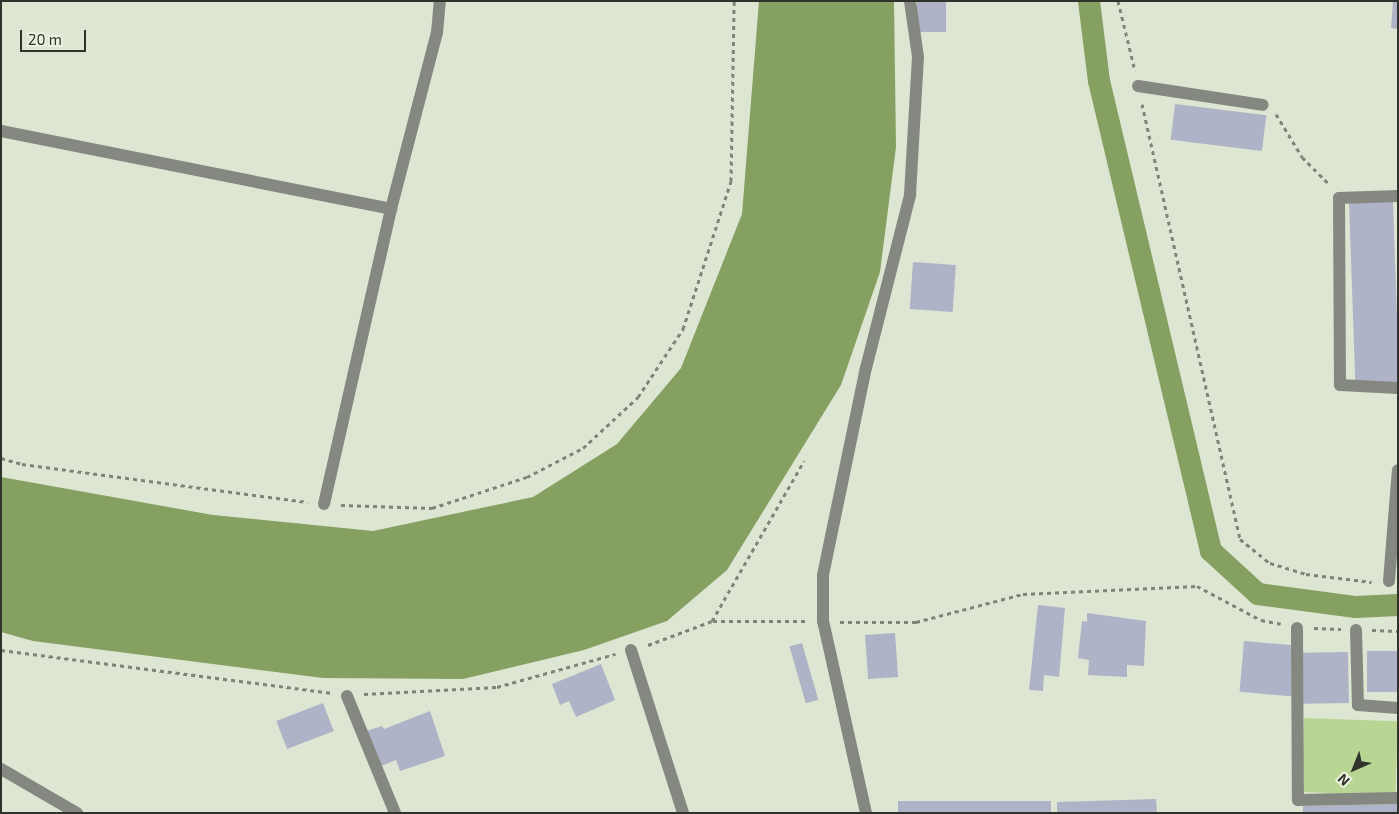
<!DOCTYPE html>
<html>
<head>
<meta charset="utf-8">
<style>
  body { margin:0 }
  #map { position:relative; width:1399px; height:814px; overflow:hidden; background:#dde6d2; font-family:"Exo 2",sans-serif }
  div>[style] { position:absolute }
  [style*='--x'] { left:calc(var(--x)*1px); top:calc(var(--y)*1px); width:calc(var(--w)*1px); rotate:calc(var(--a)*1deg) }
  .green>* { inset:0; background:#b9d594; transform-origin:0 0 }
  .water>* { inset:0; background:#86a061 }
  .canal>* { height:22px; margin:-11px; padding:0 11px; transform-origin:11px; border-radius:11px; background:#86a061 }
  .building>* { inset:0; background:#afb3c7; transform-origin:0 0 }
  .path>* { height:3px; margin-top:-1.5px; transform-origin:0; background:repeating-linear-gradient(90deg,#7e8477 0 4px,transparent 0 8px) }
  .minor>* { height:12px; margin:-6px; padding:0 6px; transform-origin:6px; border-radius:6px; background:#858880 }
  span { translate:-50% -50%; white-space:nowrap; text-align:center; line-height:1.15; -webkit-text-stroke:4px #eaf3df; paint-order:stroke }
  .frame { position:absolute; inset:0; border:2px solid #30332b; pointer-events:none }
  .north { position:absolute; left:1329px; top:744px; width:50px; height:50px; -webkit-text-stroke:4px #eaf3df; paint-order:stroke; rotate:224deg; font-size:14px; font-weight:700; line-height:20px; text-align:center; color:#30332b }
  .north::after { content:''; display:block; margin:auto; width:18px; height:22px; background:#30332b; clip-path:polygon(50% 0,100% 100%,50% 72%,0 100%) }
  .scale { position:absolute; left:20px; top:30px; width:66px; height:22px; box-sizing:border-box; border:2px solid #30332b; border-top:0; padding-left:6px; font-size:15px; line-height:18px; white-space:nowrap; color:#30332b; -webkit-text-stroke:4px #eaf3df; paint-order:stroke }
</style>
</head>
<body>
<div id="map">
  <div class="green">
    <i style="left:1304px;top:718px;width:94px;height:74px;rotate:2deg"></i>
  </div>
  <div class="water">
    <i style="clip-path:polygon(759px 1px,894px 1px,896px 147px,880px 272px,841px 385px,727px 570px,667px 621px,584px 650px,463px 679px,323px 678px,33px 641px,1px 632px,1px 477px,213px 515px,373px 531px,533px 497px,617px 444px,681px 368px,742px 214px)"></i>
  </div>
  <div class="canal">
    <i style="--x:1089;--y:1;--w:81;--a:82.9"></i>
    <i style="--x:1099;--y:81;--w:483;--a:76.6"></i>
    <i style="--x:1211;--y:551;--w:64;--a:42.5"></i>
    <i style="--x:1258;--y:594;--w:99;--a:7.6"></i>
    <i style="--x:1356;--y:607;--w:42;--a:-2.7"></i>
  </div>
  <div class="building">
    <i style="left:917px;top:1px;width:29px;height:31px"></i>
    <i style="clip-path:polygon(1393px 1px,1398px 1px,1398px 29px,1391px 28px)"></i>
    <i style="left:1175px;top:104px;width:92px;height:36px;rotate:7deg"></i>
    <i style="left:1393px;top:201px;width:181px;height:44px;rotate:88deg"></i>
    <i style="left:913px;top:262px;width:43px;height:47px;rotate:4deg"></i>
    <i style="clip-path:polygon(1038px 605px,1065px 608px,1059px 677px,1044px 675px,1043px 691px,1029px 690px)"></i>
    <i style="clip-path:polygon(1087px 613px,1146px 621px,1144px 666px,1127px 665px,1127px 677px,1088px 675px,1089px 660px,1078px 658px,1082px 621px,1087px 622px)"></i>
    <i style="left:895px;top:633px;width:44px;height:30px;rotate:86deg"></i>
    <i style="left:1244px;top:641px;width:52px;height:51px;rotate:5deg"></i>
    <i style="left:802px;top:643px;width:59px;height:13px;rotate:74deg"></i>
    <i style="left:1398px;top:651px;width:41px;height:31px;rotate:90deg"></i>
    <i style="left:1348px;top:652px;width:51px;height:47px;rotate:89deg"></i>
    <i style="clip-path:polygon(601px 664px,615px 700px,576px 717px,569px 701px,560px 705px,552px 684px)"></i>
    <i style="left:323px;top:703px;width:30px;height:50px;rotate:69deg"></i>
    <i style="clip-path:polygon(430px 711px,445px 756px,400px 771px,396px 760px,381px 766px,366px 731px,382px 726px,384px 729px)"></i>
    <i style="clip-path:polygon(1156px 799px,1157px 813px,1057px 813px,1057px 802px)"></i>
    <i style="left:898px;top:801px;width:153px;height:12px"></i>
    <i style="clip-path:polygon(1398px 804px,1398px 813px,1303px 813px,1303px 806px)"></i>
  </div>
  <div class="path">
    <i style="--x:1118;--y:1;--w:72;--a:76.3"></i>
    <i style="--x:1142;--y:104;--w:446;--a:77.3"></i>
    <i style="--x:1240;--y:539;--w:38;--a:39"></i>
    <i style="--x:1270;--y:563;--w:38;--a:17"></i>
    <i style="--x:1306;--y:574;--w:66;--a:6.9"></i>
    <i style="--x:1276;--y:114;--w:50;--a:58.8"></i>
    <i style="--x:1302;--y:157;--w:40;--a:45"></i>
    <i style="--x:1;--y:458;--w:22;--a:16"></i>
    <i style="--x:22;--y:464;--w:288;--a:7.6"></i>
    <i style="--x:341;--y:505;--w:91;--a:1.9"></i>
    <i style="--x:432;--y:508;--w:100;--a:-18.1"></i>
    <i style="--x:527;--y:477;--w:63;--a:-27.4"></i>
    <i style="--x:583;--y:448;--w:75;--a:-42.8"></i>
    <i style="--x:638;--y:397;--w:82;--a:-56.5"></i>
    <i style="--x:683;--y:329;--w:156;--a:-72"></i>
    <i style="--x:731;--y:181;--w:180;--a:-89"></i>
    <i style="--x:713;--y:621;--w:93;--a:0"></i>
    <i style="--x:840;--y:622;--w:76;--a:0"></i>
    <i style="--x:916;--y:622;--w:111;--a:-14.7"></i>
    <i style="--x:1023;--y:594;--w:174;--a:-2.6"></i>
    <i style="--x:1197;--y:586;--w:72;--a:28"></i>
    <i style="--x:1261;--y:620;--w:20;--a:11"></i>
    <i style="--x:1314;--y:628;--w:27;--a:2"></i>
    <i style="--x:1372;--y:630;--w:26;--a:2"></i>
    <i style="--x:648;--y:645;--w:68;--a:-20.6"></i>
    <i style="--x:712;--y:621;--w:185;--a:-60.1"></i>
    <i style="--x:1;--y:650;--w:332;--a:7.4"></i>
    <i style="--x:364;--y:694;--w:133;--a:-3"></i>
    <i style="--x:497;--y:687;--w:123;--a:-15.6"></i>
  </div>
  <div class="minor">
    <i style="--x:1138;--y:86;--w:126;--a:8.6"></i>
    <i style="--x:1;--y:131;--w:398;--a:11.3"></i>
    <i style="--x:1398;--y:196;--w:59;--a:178.1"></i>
    <i style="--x:1339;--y:198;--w:187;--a:89.7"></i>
    <i style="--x:1340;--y:385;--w:58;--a:3"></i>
    <i style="--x:324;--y:504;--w:303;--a:-77.2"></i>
    <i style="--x:391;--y:209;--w:182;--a:-75.4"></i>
    <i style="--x:437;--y:33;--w:32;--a:-85"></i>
    <i style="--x:1389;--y:581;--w:111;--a:-85.4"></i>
    <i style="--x:1297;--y:628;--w:172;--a:89.7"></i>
    <i style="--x:1298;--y:800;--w:100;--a:-1.1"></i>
    <i style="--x:1356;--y:630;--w:75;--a:88.5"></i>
    <i style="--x:1358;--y:705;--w:40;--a:4.3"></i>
    <i style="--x:631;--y:650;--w:171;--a:72.3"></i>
    <i style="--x:347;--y:696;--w:126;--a:67.7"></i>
    <i style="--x:1;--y:769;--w:88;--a:30.1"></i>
    <i style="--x:866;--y:813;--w:197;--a:-102.6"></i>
    <i style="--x:823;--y:621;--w:46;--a:-90"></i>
    <i style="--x:823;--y:575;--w:211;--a:-78.3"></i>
    <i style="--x:866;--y:368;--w:179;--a:-75.7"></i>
    <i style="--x:910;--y:195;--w:138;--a:-86.7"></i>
    <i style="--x:918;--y:57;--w:57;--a:-98.1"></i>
  </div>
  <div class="frame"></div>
  <div class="north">N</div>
  <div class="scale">20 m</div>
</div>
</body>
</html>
